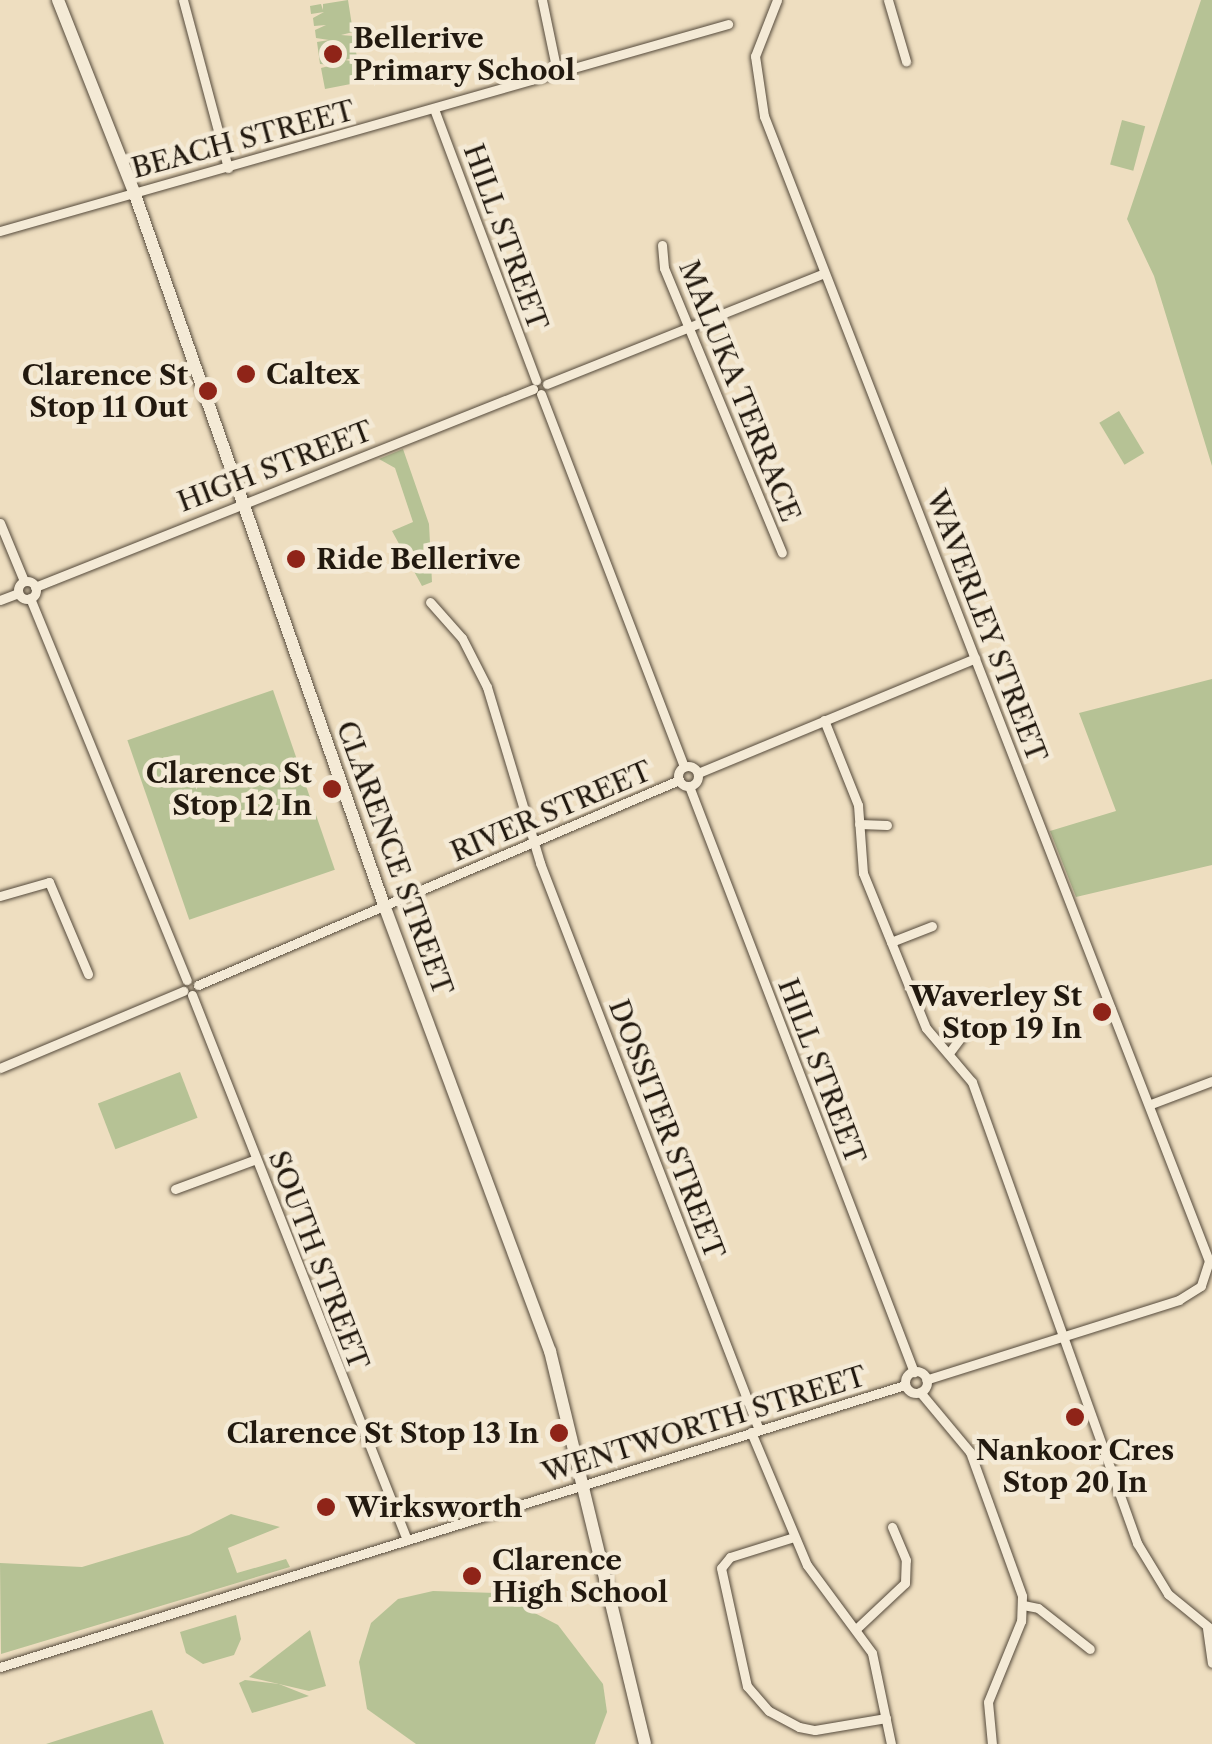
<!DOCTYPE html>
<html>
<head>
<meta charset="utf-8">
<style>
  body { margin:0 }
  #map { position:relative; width:1212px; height:1744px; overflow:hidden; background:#eedec0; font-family:"Libre Caslon Text",serif }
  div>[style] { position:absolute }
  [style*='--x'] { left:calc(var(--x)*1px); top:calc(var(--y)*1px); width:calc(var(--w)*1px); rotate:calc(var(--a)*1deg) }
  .green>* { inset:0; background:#b6c295; transform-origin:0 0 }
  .roads { filter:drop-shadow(0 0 2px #554a3b) drop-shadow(0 0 2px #554a3b) }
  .minor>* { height:9px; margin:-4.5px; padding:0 4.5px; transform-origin:4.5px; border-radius:4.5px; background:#f4ead6 }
  .minor>.ring { margin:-4.5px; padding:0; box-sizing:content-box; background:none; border:9px solid #f4ead6; border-radius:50% }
  .secondary>* { height:12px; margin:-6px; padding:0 6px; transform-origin:6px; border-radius:6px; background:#f4ead6 }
  .dots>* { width:28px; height:28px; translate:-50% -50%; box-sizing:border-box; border:5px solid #f4ead6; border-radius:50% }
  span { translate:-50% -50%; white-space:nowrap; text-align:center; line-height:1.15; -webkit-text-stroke:9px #f4ead6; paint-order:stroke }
  .poi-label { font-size:28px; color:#22190f; font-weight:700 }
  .left { translate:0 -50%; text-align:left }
  .right { translate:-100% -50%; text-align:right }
  .street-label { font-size:28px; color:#22190f }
</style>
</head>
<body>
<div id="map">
  <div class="green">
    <i style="clip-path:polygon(348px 0,353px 32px,341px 35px,353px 36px,357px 57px,345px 60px,357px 62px,361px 82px,325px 89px,321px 68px,333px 65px,320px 64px,317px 42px,329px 40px,316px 38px,315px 30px,326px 25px,314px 26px,313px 18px,324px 12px,311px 14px,310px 6px,321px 4px,323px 10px,323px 4px)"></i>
    <i style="clip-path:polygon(1201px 0,1212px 0,1212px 466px,1154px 276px,1127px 219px)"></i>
    <i style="left:1122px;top:120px;width:24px;height:46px;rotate:15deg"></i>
    <i style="left:1119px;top:411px;width:49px;height:23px;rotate:59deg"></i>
    <i style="clip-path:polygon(403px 449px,429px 524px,432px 582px,422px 586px,392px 531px,413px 522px,395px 468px,379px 459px)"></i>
    <i style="clip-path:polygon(1212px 679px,1212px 865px,1076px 897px,1050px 831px,1116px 811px,1079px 713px)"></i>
    <i style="left:273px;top:690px;width:190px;height:154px;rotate:71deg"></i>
    <i style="left:180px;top:1072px;width:49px;height:88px;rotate:69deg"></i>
    <i style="clip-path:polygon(231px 1514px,280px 1527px,228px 1548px,237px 1573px,286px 1559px,290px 1567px,1px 1654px,0 1563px,82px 1567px,189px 1535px)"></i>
    <i style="clip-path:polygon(433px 1591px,496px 1593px,558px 1625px,603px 1684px,607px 1712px,595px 1744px,416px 1744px,367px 1709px,359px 1662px,371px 1623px,398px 1599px)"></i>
    <i style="clip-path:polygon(236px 1615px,241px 1639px,234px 1655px,203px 1664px,186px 1653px,180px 1632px)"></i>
    <i style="clip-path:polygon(310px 1630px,326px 1686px,309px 1691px,249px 1677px)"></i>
    <i style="clip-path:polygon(245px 1680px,279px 1684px,309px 1696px,252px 1713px,239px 1683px)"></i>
    <i style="clip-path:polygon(152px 1710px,164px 1744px,46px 1744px)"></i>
  </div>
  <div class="roads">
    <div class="minor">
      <i style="--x:183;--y:0;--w:174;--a:75"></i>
      <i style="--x:542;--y:0;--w:74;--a:78.2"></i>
      <i style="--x:777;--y:0;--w:60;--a:111.4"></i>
      <i style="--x:755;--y:56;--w:61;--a:81.5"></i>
      <i style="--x:764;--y:116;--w:1228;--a:68.76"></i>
      <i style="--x:1209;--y:1261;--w:26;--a:108"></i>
      <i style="--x:1201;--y:1286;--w:26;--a:148"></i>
      <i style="--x:1179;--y:1300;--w:265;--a:162.5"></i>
      <i style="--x:888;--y:0;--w:64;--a:73.6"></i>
      <i style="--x:434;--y:109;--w:290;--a:69.4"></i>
      <i style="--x:0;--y:231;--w:757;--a:-15.87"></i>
      <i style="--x:662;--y:245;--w:23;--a:85"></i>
      <i style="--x:664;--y:268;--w:308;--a:67.5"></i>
      <i style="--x:547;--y:384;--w:298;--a:-21.8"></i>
      <i style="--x:541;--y:394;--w:399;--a:69"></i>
      <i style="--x:0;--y:523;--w:63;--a:67.5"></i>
      <i class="ring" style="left:18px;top:581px;width:9px;height:9px"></i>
      <i style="--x:35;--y:587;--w:536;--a:-21.68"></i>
      <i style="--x:30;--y:598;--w:413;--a:67.7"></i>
      <i style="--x:0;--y:600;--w:19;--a:-21"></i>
      <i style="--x:430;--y:602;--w:48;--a:48.4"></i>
      <i style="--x:462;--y:638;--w:55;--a:63"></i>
      <i style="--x:487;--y:687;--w:184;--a:73.2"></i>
      <i style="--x:540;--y:863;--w:608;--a:68.88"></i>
      <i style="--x:824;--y:720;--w:92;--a:68.2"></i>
      <i style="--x:858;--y:805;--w:68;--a:85.8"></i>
      <i style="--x:863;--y:873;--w:167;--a:67.9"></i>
      <i style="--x:926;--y:1028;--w:71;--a:49.6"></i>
      <i style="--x:972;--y:1082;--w:490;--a:70.3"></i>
      <i style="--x:1137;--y:1543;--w:60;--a:58.7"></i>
      <i style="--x:1168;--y:1594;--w:57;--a:39.3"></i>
      <i class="ring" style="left:678px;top:766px;width:11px;height:11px"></i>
      <i style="--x:698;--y:773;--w:300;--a:-22.5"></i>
      <i style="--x:689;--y:786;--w:628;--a:69"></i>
      <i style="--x:859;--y:824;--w:28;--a:2"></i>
      <i style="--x:0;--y:896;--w:51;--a:-15.9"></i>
      <i style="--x:49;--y:882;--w:100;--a:67"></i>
      <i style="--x:891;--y:942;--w:44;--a:-21.3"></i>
      <i style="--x:198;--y:985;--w:523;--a:-23.08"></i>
      <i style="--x:192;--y:995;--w:586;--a:68.47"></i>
      <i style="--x:949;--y:1053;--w:26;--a:-53"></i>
      <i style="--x:0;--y:1068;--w:199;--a:-22.8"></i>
      <i style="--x:1151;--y:1104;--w:65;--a:-20.7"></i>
      <i style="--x:175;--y:1189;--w:86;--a:-20.3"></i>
      <i class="ring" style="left:905px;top:1371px;width:13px;height:13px"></i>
      <i style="--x:920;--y:1392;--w:78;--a:50.2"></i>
      <i style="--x:970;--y:1452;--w:153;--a:70.1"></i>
      <i style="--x:1022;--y:1596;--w:25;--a:92"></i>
      <i style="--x:1021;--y:1621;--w:87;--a:112.2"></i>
      <i style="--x:988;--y:1702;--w:42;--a:84.6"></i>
      <i style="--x:751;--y:1432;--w:144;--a:67.2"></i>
      <i style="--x:807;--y:1565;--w:109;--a:53.5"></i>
      <i style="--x:872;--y:1653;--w:93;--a:78.2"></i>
      <i style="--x:794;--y:1537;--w:67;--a:162.6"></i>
      <i style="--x:730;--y:1557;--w:14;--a:129"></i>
      <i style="--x:721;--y:1568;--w:121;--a:77.6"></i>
      <i style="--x:747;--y:1686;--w:33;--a:49"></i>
      <i style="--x:769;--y:1711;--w:34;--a:28"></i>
      <i style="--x:799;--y:1727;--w:16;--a:11"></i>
      <i style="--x:815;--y:1730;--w:72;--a:-9.6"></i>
      <i style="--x:1023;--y:1605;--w:15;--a:11"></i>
      <i style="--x:1038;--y:1608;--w:66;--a:38.3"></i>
      <i style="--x:1207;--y:1628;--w:35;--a:82"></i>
      <i style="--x:856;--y:1629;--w:67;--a:-43.2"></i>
      <i style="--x:905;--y:1583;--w:23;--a:-88"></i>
      <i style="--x:906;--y:1560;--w:36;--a:-113"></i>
      <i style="--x:0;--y:1667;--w:948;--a:-17.31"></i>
    </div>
    <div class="secondary">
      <i style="--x:58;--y:0;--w:206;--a:68.4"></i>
      <i style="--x:134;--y:192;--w:756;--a:70.68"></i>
      <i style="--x:384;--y:905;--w:476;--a:69.6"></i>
      <i style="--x:550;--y:1351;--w:404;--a:76.4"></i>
    </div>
  </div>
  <div class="dots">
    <i style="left:333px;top:54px;background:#8f2418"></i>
    <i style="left:246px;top:374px;background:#8f2418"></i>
    <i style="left:208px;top:391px;background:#8f2418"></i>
    <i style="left:296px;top:559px;background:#8f2418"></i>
    <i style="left:332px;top:789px;background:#8f2418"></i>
    <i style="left:1102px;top:1012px;background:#8f2418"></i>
    <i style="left:1075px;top:1417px;background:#8f2418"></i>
    <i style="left:559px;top:1433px;background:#8f2418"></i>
    <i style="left:326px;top:1507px;background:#8f2418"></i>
    <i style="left:472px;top:1576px;background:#8f2418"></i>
  </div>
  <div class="poi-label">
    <span class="left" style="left:353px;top:54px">Bellerive<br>Primary School</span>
    <span class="left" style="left:266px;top:374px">Caltex</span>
    <span class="right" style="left:188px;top:391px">Clarence St<br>Stop 11 Out</span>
    <span class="left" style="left:316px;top:559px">Ride Bellerive</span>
    <span class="right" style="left:312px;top:789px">Clarence St<br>Stop 12 In</span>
    <span class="right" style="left:1082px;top:1012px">Waverley St<br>Stop 19 In</span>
    <span class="right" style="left:539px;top:1433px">Clarence St Stop 13 In</span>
    <span style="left:1075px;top:1466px">Nankoor Cres<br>Stop 20 In</span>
    <span class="left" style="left:346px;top:1507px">Wirksworth</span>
    <span class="left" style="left:492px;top:1576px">Clarence<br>High School</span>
  </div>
  <div class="street-label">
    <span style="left:243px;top:139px;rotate:-15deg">BEACH STREET</span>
    <span style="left:506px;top:237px;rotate:70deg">HILL STREET</span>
    <span style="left:740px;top:391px;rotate:68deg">MALUKA TERRACE</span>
    <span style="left:275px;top:466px;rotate:-21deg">HIGH STREET</span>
    <span style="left:987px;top:626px;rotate:69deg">WAVERLEY STREET</span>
    <span style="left:551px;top:811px;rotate:-23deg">RIVER STREET</span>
    <span style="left:395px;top:858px;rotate:70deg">CLARENCE STREET</span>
    <span style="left:822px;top:1071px;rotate:69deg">HILL STREET</span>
    <span style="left:667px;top:1129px;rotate:69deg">DOSSITER STREET</span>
    <span style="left:319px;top:1260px;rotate:69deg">SOUTH STREET</span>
    <span style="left:704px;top:1424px;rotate:-17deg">WENTWORTH STREET</span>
  </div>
</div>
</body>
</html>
